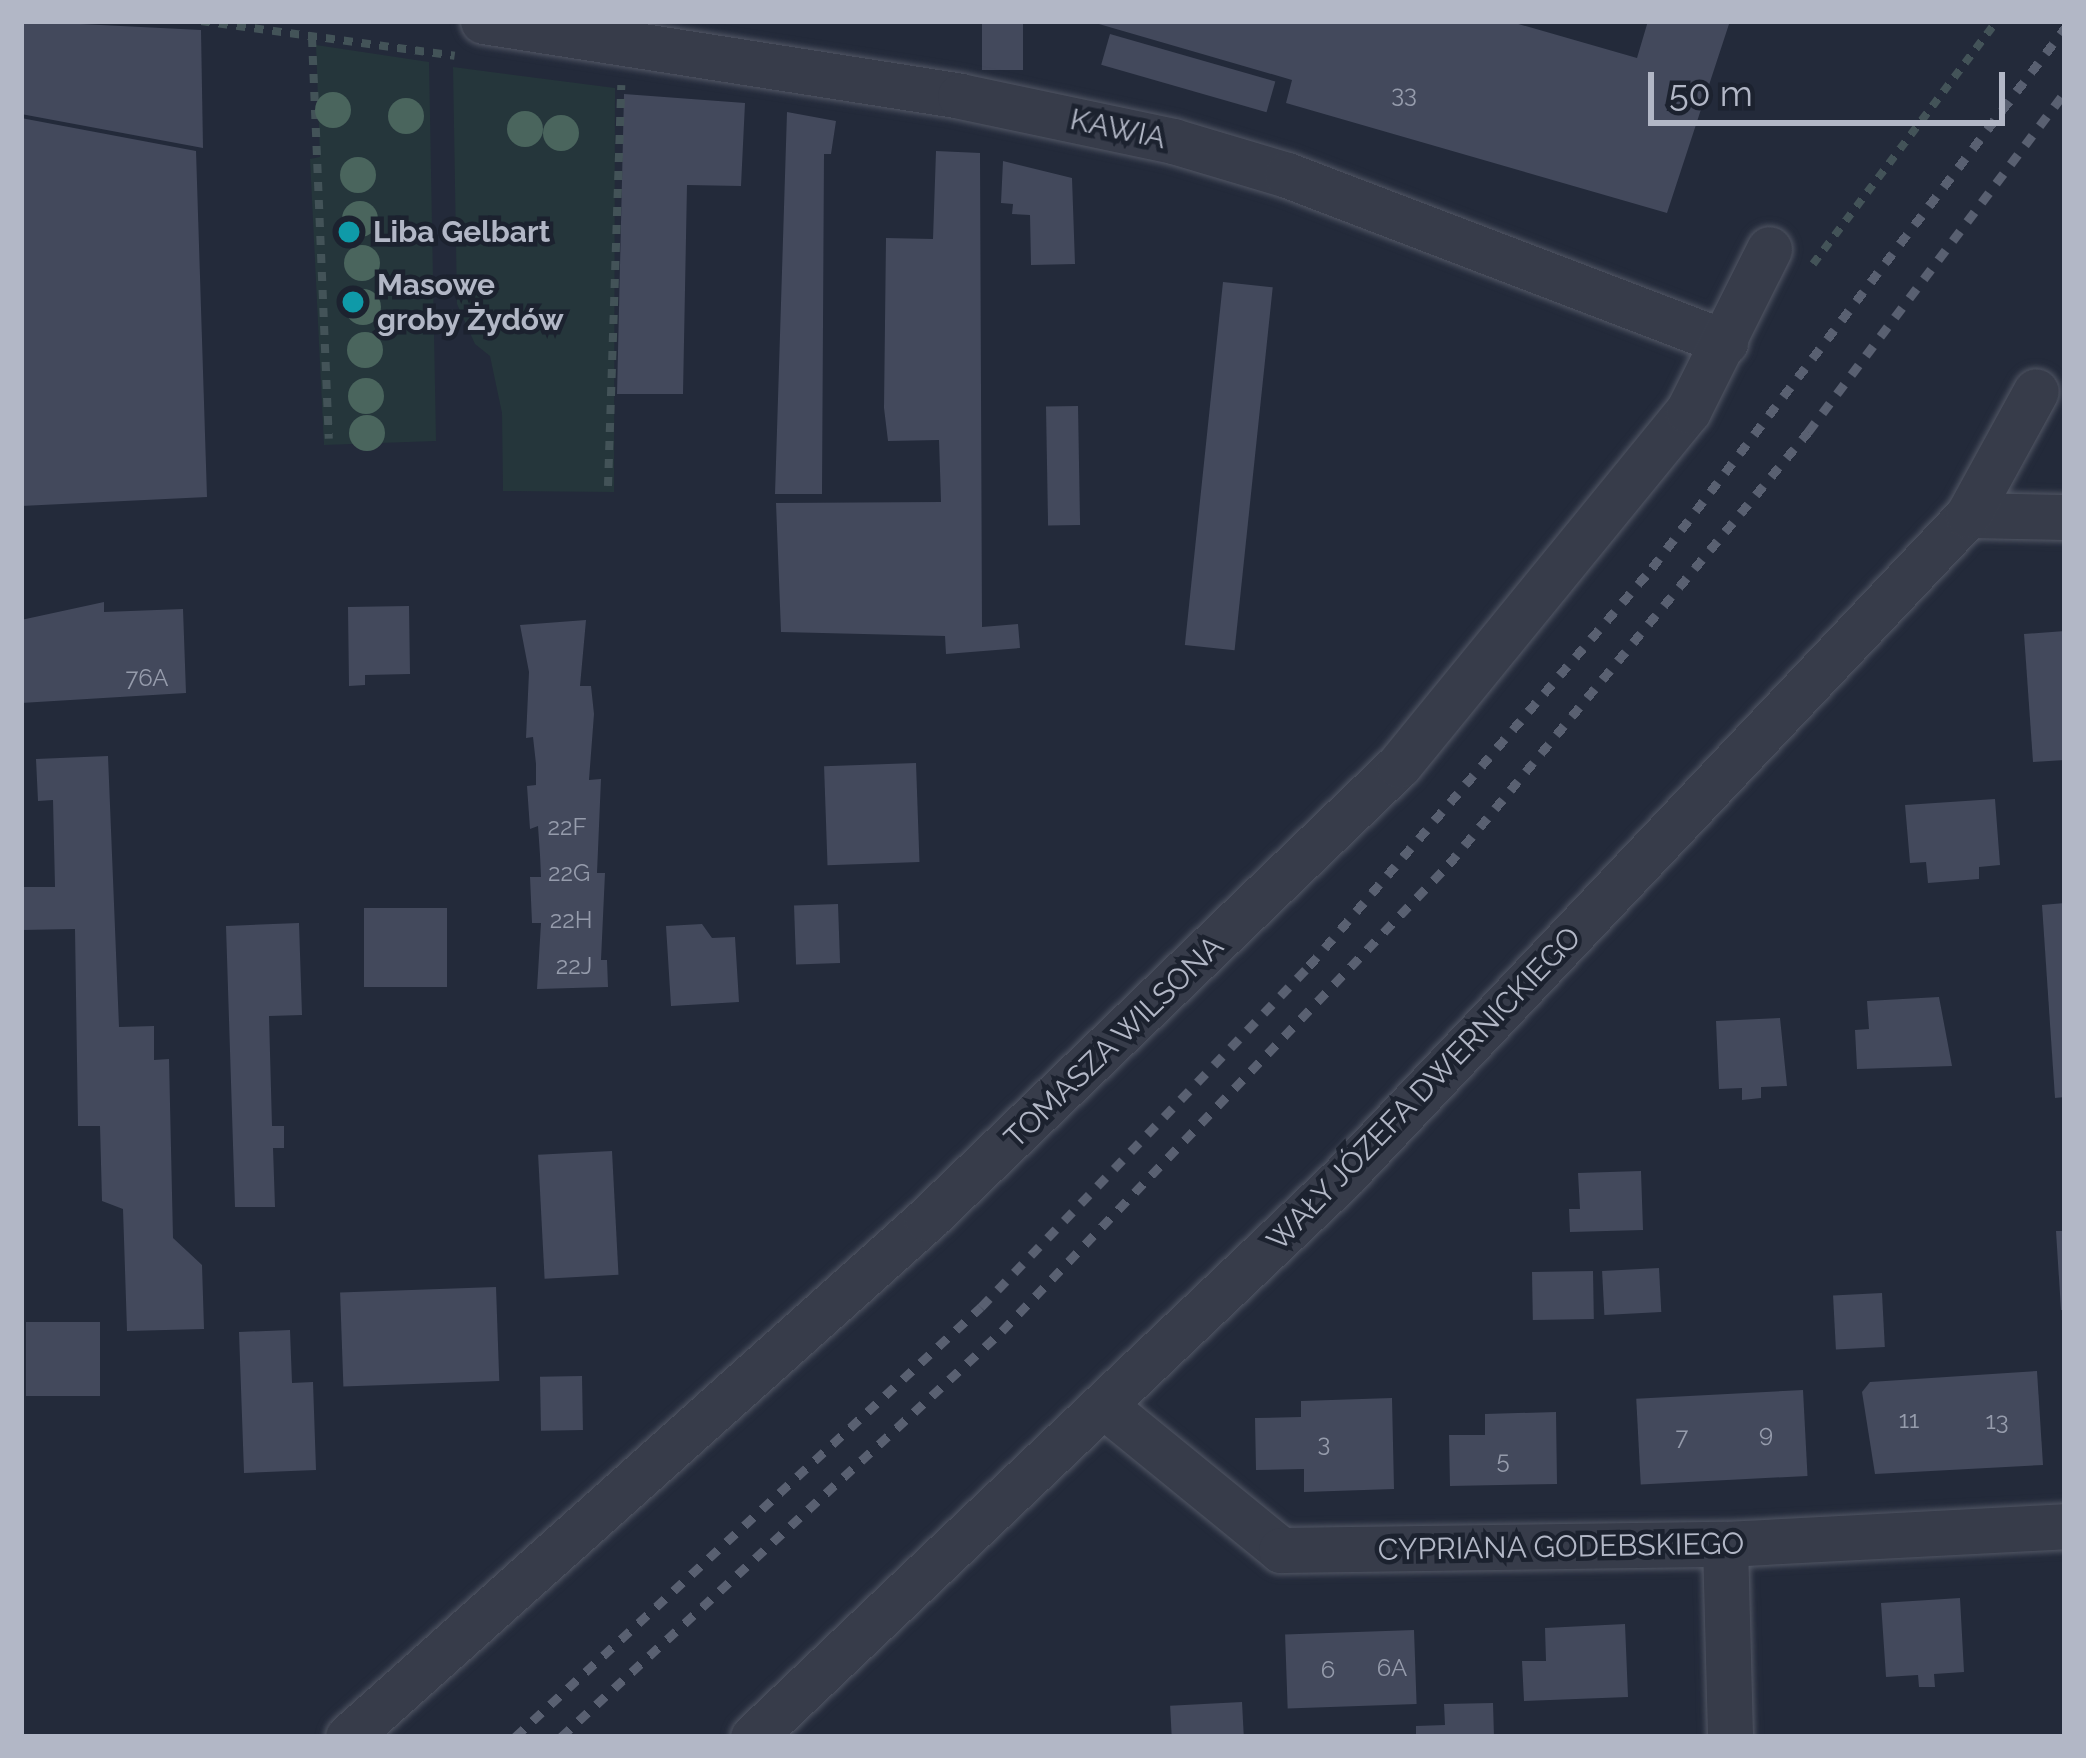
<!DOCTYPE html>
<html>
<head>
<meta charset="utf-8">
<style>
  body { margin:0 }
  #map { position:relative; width:2086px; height:1758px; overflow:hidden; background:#232a3a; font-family:Raleway,sans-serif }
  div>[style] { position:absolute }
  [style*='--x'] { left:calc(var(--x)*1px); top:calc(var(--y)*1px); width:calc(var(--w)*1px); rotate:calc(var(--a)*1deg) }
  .green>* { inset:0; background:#25363b }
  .building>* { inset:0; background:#43495c; transform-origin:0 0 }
  .path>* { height:8px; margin-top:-4px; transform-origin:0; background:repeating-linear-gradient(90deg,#435358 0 9px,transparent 0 18px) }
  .roads { filter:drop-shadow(0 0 3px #525765) drop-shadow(0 0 3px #525765) }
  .street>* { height:45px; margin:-22.5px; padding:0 22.5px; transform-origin:22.5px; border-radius:22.5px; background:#373c4a }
  .rail>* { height:9px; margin-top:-4.5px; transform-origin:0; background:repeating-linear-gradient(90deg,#596071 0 12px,transparent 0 24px) }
  .trees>* { width:36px; height:36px; margin:-18px; border-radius:50%; background:#4a655d }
  .dots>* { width:33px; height:33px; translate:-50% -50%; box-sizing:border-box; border:6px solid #1c222f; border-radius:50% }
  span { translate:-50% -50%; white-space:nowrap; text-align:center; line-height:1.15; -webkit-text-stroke:9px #1c222f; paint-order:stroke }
  .number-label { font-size:24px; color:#969cac }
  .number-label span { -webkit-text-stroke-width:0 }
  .street-label { font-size:30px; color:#b2b7c6 }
  .poi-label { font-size:30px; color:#b2b7c6; font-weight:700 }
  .left { translate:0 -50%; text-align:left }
  .frame { position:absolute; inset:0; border:24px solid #b2b7c6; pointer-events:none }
  .scale { position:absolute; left:1648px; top:72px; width:357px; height:54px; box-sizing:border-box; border:6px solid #b2b7c6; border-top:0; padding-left:15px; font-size:36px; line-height:42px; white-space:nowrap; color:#b2b7c6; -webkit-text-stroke:9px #1c222f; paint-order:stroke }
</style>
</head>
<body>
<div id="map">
  <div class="green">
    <i style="clip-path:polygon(316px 45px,429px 62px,436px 441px,324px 445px,310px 159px,320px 157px)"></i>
    <i style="clip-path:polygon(453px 67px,615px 88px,614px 492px,503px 491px,502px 413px,490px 356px,475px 344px,457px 304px)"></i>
  </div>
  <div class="building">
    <i style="clip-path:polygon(21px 21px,201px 30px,203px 148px,21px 114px)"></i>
    <i style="left:982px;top:21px;width:41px;height:49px"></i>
    <i style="clip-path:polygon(1508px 21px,1637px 58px,1648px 21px,1730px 21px,1667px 213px,1286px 103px,1292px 80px,1092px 22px)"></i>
    <i style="left:1110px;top:34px;width:172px;height:32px;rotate:16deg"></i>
    <i style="clip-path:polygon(624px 94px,745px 103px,741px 186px,687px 185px,683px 394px,617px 394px)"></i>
    <i style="clip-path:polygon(787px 112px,836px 121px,831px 154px,824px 154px,822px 494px,775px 494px)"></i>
    <i style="clip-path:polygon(21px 118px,196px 151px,207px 497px,21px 506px)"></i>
    <i style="clip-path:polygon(936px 151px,980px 153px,982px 627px,1018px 624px,1020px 648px,946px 654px,945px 636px,781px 632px,776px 503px,941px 502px,939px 440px,888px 441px,884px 408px,886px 238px,933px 239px)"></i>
    <i style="clip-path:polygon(1003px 161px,1072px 178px,1075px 264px,1031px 265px,1030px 215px,1012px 214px,1013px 204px,1001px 203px)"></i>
    <i style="left:1223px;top:282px;width:50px;height:365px;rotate:6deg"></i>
    <i style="left:1078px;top:406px;width:119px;height:32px;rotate:89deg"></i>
    <i style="clip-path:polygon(104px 602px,104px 612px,183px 609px,186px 693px,21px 703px,21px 620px)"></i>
    <i style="clip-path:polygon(409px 606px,410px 674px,365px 675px,365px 685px,349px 686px,348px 607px)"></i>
    <i style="clip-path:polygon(586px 620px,580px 686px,591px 686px,594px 714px,589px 780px,601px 779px,597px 873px,605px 873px,601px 960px,607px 960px,608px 987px,537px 989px,541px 923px,532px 923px,530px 877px,541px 877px,540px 855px,538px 826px,530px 829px,527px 786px,536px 785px,536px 764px,533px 737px,526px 738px,529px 672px,520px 625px)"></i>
    <i style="clip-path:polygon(2065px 631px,2065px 760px,2033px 762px,2024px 634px)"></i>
    <i style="clip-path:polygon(108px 756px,119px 1027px,154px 1026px,154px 1060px,169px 1059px,173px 1238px,202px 1265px,204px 1329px,127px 1331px,123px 1209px,102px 1201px,100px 1126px,78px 1126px,75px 929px,21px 930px,21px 887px,55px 887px,53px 800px,38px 801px,36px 759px)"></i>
    <i style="left:916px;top:763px;width:99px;height:92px;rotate:88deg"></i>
    <i style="clip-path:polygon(1995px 799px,2000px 865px,1979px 867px,1979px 879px,1928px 883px,1926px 862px,1910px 863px,1905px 805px)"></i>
    <i style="clip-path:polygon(2065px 903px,2065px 1097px,2055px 1098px,2042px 905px)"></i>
    <i style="left:838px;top:904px;width:59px;height:44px;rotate:88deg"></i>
    <i style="left:447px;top:908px;width:79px;height:83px;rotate:90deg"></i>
    <i style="clip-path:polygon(299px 923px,302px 1015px,269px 1016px,272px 1126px,284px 1126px,284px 1148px,273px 1148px,275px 1207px,235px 1207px,226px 926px)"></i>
    <i style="clip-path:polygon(702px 924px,712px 938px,735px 937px,739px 1002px,671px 1006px,666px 926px)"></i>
    <i style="clip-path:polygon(1939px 997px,1952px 1066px,1857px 1069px,1855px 1030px,1869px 1029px,1867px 1001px)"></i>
    <i style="clip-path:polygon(1780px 1018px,1787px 1086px,1761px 1087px,1761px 1098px,1742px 1100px,1742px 1088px,1719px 1089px,1716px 1021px)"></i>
    <i style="left:612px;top:1151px;width:124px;height:74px;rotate:87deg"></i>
    <i style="clip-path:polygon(1641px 1171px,1643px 1230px,1570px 1232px,1569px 1209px,1580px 1209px,1578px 1173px)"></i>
    <i style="clip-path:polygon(2056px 1231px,2065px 1231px,2065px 1310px,2061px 1310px)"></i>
    <i style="left:1659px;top:1268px;width:44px;height:57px;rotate:87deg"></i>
    <i style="left:1593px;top:1271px;width:48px;height:61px;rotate:89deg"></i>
    <i style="left:496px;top:1287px;width:94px;height:156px;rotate:88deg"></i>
    <i style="left:1882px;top:1293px;width:54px;height:49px;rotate:87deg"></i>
    <i style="left:100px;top:1322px;width:74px;height:74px;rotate:90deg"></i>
    <i style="clip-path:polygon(290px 1330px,292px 1383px,313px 1382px,316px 1470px,244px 1473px,239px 1332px)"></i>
    <i style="clip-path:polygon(2037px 1371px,2043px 1465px,1875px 1474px,1862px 1392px,1870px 1382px)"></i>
    <i style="left:582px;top:1376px;width:54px;height:42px;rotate:89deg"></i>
    <i style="left:1803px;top:1390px;width:86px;height:167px;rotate:87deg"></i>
    <i style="clip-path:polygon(1392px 1398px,1394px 1489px,1304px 1492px,1304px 1469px,1256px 1470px,1255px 1418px,1301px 1417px,1301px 1401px)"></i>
    <i style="clip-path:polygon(1556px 1412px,1557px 1484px,1450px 1486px,1449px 1435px,1485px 1435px,1485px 1414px)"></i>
    <i style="clip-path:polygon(1960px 1598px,1964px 1672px,1934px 1674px,1935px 1687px,1919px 1687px,1918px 1675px,1886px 1677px,1881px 1603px)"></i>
    <i style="clip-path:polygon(1625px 1624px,1628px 1697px,1524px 1701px,1522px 1661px,1546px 1661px,1545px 1628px)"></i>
    <i style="left:1414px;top:1630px;width:74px;height:129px;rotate:88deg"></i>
    <i style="left:1242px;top:1702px;width:35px;height:72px;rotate:87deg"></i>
    <i style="clip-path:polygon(1493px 1703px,1494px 1737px,1416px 1737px,1416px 1726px,1445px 1725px,1444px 1704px)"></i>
  </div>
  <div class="path">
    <i style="--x:201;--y:21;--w:256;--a:7.8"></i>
    <i style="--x:312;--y:38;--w:401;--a:87.6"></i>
    <i style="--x:1813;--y:264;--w:305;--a:-52.9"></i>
    <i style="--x:608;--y:486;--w:401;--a:-88.1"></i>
  </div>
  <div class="roads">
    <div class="street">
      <i style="--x:483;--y:21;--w:483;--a:8.9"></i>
      <i style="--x:960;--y:96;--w:218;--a:11.9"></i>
      <i style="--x:1173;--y:141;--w:119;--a:16.6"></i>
      <i style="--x:1287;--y:175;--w:469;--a:20.9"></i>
      <i style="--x:1968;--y:515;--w:97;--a:1.2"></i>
      <i style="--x:1108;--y:1409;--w:223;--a:39.2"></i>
      <i style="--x:1281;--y:1550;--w:444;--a:-0.8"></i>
      <i style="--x:1725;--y:1544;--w:340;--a:-3"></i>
      <i style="--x:1725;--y:1544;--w:193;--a:88.5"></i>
      <i style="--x:348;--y:1737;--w:777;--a:-41.82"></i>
      <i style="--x:927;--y:1219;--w:655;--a:-43.89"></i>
      <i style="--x:1399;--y:765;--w:457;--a:-50.8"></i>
      <i style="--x:1688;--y:411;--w:181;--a:-63.4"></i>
      <i style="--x:753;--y:1737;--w:812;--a:-43.5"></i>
      <i style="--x:1342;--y:1178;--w:912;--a:-46.64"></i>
      <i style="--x:1968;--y:515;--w:141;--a:-61.3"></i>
    </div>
  </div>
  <div class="rail">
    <i style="--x:515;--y:1737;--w:634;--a:-42.7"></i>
    <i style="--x:981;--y:1307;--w:473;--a:-46.1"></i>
    <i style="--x:1309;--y:966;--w:525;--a:-49.24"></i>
    <i style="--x:1652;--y:568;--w:680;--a:-52.59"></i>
    <i style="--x:561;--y:1737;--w:599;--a:-42.63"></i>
    <i style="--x:1002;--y:1331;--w:646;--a:-46.25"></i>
    <i style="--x:1449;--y:864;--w:562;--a:-50.27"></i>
    <i style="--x:1808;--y:432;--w:426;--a:-52.9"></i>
  </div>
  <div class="trees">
    <i style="left:333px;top:110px"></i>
    <i style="left:406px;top:116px"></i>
    <i style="left:525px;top:129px"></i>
    <i style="left:561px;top:133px"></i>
    <i style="left:358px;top:175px"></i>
    <i style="left:360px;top:219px"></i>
    <i style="left:362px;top:263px"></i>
    <i style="left:363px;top:307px"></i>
    <i style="left:365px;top:350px"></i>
    <i style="left:366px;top:396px"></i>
    <i style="left:367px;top:433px"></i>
  </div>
  <div class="dots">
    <i style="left:349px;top:232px;background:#0f9aa8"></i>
    <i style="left:353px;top:302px;background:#0f9aa8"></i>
  </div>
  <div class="number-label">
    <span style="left:1404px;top:94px">33</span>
    <span style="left:147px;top:678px">76A</span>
    <span style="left:567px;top:827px">22F</span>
    <span style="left:569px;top:873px">22G</span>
    <span style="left:571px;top:920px">22H</span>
    <span style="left:574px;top:966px">22J</span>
    <span style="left:1909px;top:1420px">11</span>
    <span style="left:1997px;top:1421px">13</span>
    <span style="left:1766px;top:1434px">9</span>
    <span style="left:1682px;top:1437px">7</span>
    <span style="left:1324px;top:1443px">3</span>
    <span style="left:1503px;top:1460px">5</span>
    <span style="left:1392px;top:1668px">6A</span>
    <span style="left:1328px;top:1670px">6</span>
  </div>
  <div class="street-label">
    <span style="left:1118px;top:129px;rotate:12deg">KAWIA</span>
    <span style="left:1114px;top:1042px;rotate:-44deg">TOMASZA WILSONA</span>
    <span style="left:1424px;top:1089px;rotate:-46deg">WAŁY JÓZEFA DWERNICKIEGO</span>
    <span style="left:1561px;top:1547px;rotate:-1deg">CYPRIANA GODEBSKIEGO</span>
  </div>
  <div class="poi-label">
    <span class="left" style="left:373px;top:232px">Liba Gelbart</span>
    <span class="left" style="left:377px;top:302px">Masowe<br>groby Żydów</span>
  </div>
  <div class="frame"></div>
  <div class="scale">50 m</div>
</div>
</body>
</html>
